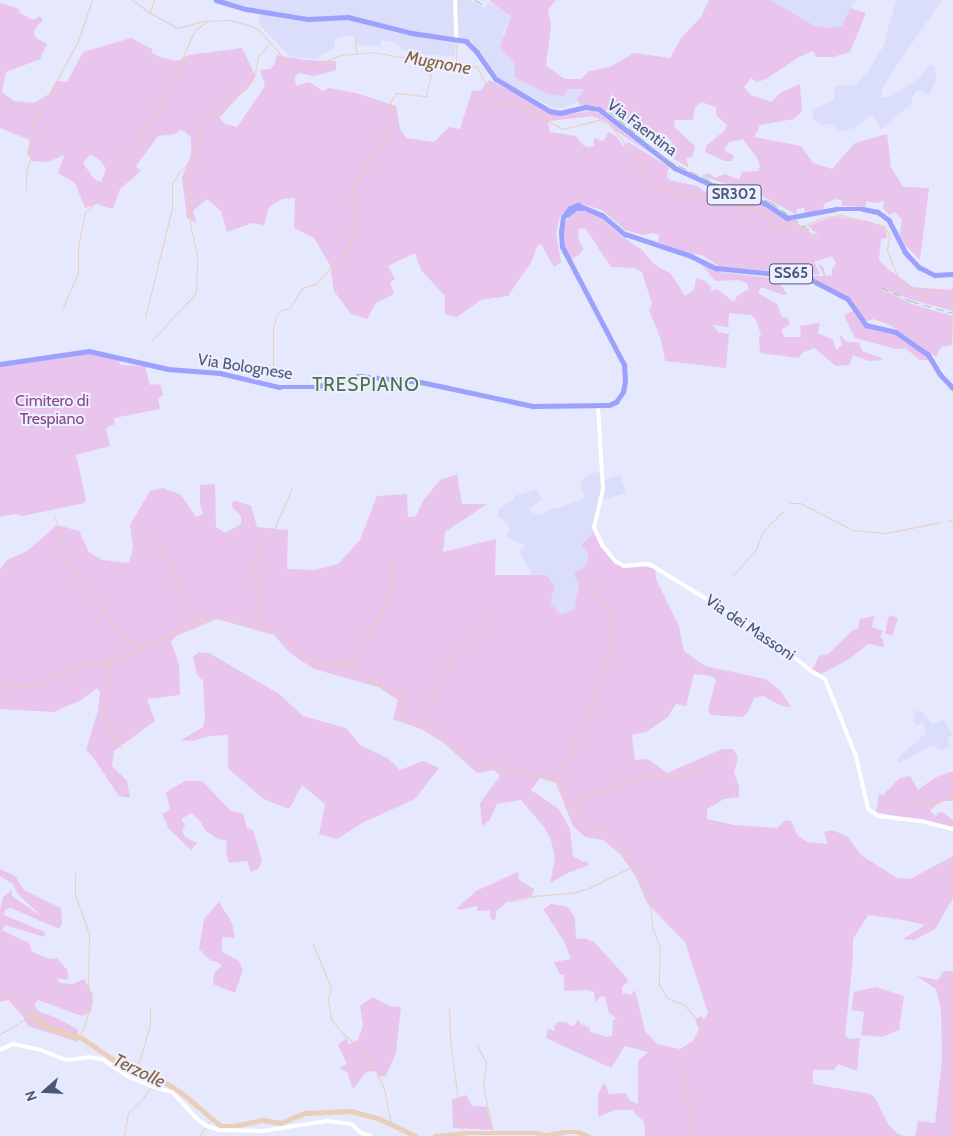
<!DOCTYPE html>
<html>
<head>
<meta charset="utf-8">
<style>
  body { margin:0 }
  #map { position:relative; width:953px; height:1136px; overflow:hidden; background:#e6e8fd; font-family:Cabin,sans-serif }
  div>[style] { position:absolute }
  [style*='--x'] { left:calc(var(--x)*1px); top:calc(var(--y)*1px); width:calc(var(--w)*1px); rotate:calc(var(--a)*1deg) }
  .residential>* { inset:0; background:#dadefa }
  .green>* { inset:0; background:#e9c4ec }
  .stream>* { height:1px; margin:-0.5px; padding:0 0.5px; transform-origin:0.5px; border-radius:0.5px; background:#e8cfb9 }
  .river>* { height:4.5px; margin:-2.25px; padding:0 2.25px; transform-origin:2.25px; border-radius:2.25px; background:#e8cfb9 }
  .secondary>* { height:4px; margin:-2px; padding:0 2px; transform-origin:2px; border-radius:2px; background:#fff }
  .primary>* { height:4.5px; margin:-2.25px; padding:0 2.25px; transform-origin:2.25px; border-radius:2.25px; background:#9ca1fe }
  .rail>* { height:1px; margin-top:-0.5px; transform-origin:0; background:repeating-linear-gradient(90deg,#a8c8a3 0 8px,transparent 0 13px) }
  span { translate:-50% -50%; white-space:nowrap; text-align:center; line-height:1.15; -webkit-text-stroke:4px #eeefff; paint-order:stroke }
  .shield-label span { padding:1px 4px; background:#eeefff; border:1px solid; border-radius:4px; -webkit-text-stroke-width:0 }
  .shield-label { font-size:15px; color:#495878; font-weight:700 }
  .street-label { font-size:16px; color:#495878 }
  .park-label { font-size:16px; color:#8b4689 }
  .water-label { font-size:18px; color:#85623f; font-style:italic }
  .quarter-label { font-size:19px; color:#4c724c; letter-spacing:1px }
  .north { position:absolute; left:20px; top:1066px; width:50px; height:50px; -webkit-text-stroke:4px #eeefff; paint-order:stroke; rotate:251deg; font-size:14px; font-weight:700; line-height:20px; text-align:center; color:#495878 }
  .north::after { content:''; display:block; margin:auto; width:18px; height:22px; background:#495878; clip-path:polygon(50% 0,100% 100%,50% 72%,0 100%) }
</style>
</head>
<body>
<div id="map">
  <div class="residential">
    <i style="clip-path:polygon(211px 0,469px 0,485px 8px,490px 2px,504px 9px,511px 16px,503px 33px,564px 96px,568px 89px,583px 89px,583px 93px,575px 103px,562px 108px,550px 106px,503px 81px,492px 73px,470px 41px,465px 44px,456px 42px,454px 56px,430px 55px,401px 50px,399px 44px,382px 40px,380px 46px,355px 44px,354px 36px,343px 36px,335px 39px,334px 48px,316px 59px,290px 57px,259px 24px,260px 13px,227px 7px)"></i>
    <i style="clip-path:polygon(770px 0,857px 0,850px 8px,842px 26px,831px 28px,815px 26px)"></i>
    <i style="clip-path:polygon(896px 0,942px 0,901px 59px,882px 89px,882px 97px,890px 97px,921px 77px,930px 64px,935px 67px,936px 72px,935px 83px,929px 95px,919px 90px,915px 92px,910px 105px,881px 129px,872px 115px,854px 128px,842px 131px,838px 130px,834px 125px,821px 124px,813px 120px,812px 110px,834px 100px,834px 86px,856px 85px,868px 71px,883px 47px)"></i>
    <i style="clip-path:polygon(595px 472px,603px 474px,605px 480px,620px 475px,626px 493px,601px 500px,595px 525px,596px 531px,581px 545px,588px 552px,587px 564px,574px 574px,579px 584px,574px 611px,561px 614px,551px 604px,552px 594px,555px 587px,546px 575px,532px 575px,519px 551px,526px 546px,506px 537px,510px 528px,501px 518px,497px 518px,499px 509px,514px 499px,514px 496px,537px 489px,542px 500px,529px 509px,533px 513px,540px 515px,552px 508px,558px 508px,585px 498px,580px 484px,586px 476px)"></i>
    <i style="clip-path:polygon(916px 710px,923px 713px,932px 724px,944px 719px,952px 735px,947px 738px,950px 745px,942px 751px,933px 745px,899px 763px,898px 758px,926px 733px,923px 722px,917px 726px,913px 720px)"></i>
  </div>
  <div class="green">
    <i style="clip-path:polygon(489px 0,556px 0,548px 10px,551px 26px,546px 66px,565px 79px,581px 79px,589px 71px,610px 67px,634px 53px,670px 58px,681px 38px,701px 17px,709px 0,770px 0,815px 26px,831px 28px,842px 26px,850px 8px,866px 13px,850px 52px,833px 57px,816px 57px,813px 51px,799px 57px,766px 79px,757px 82px,751px 78px,744px 87px,751px 95px,771px 102px,780px 93px,800px 84px,802px 111px,794px 119px,760px 125px,754px 137px,801px 146px,813px 163px,832px 169px,855px 143px,887px 134px,891px 167px,903px 187px,929px 188px,920px 260px,904px 244px,900px 235px,902px 220px,895px 212px,889px 215px,883px 208px,884px 201px,877px 203px,867px 201px,865px 207px,842px 206px,841px 200px,836px 199px,825px 203px,823px 209px,805px 214px,804px 208px,797px 209px,797px 215px,760px 195px,702px 176px,708px 173px,715px 178px,725px 174px,739px 180px,742px 172px,758px 171px,760px 166px,757px 158px,743px 139px,729px 142px,724px 150px,734px 156px,732px 161px,725px 161px,705px 152px,706px 146px,725px 130px,727px 125px,716px 115px,716px 107px,701px 102px,695px 107px,693px 120px,675px 120px,674px 127px,695px 146px,693px 156px,686px 159px,689px 168px,653px 146px,669px 152px,673px 150px,674px 145px,666px 135px,654px 142px,609px 109px,605px 111px,597px 106px,580px 105px,577px 99px,583px 93px,583px 89px,568px 89px,564px 96px,548px 94px,515px 77px,514px 63px,500px 47px,511px 16px)"></i>
    <i style="clip-path:polygon(evenodd,0 3px,19px 9px,20px 13px,33px 20px,40px 16px,43px 20px,37px 26px,34px 33px,36px 38px,47px 44px,40px 59px,6px 72px,2px 92px,14px 101px,34px 103px,49px 94px,56px 81px,67px 82px,83px 52px,131px 38px,152px 49px,152px 53px,160px 57px,177px 61px,189px 55px,242px 48px,255px 75px,254px 80px,219px 118px,226px 124px,237px 127px,265px 86px,260px 70px,270px 69px,274px 65px,277px 55px,304px 60px,336px 61px,336px 70px,314px 76px,299px 73px,294px 78px,297px 86px,309px 82px,323px 91px,329px 88px,356px 93px,396px 106px,400px 129px,406px 138px,434px 142px,449px 127px,460px 129px,472px 91px,481px 90px,489px 80px,559px 115px,593px 111px,600px 114px,650px 153px,616px 131px,607px 122px,592px 116px,550px 121px,548px 123px,550px 132px,576px 136px,583px 145px,588px 147px,595px 146px,593px 142px,595px 138px,603px 141px,609px 132px,616px 136px,623px 146px,628px 142px,669px 167px,667px 175px,669px 180px,697px 186px,705px 192px,717px 191px,737px 199px,762px 204px,785px 219px,793px 220px,816px 237px,818px 235px,808px 226px,826px 219px,838px 217px,868px 221px,885px 227px,887px 238px,881px 239px,879px 260px,888px 269px,913px 287px,951px 290px,953px 286px,953px 311px,912px 300px,880px 288px,912px 304px,953px 316px,952px 345px,941px 347px,936px 357px,890px 325px,873px 319px,868px 321px,865px 320px,851px 299px,812px 278px,813px 276px,824px 276px,818px 264px,823px 267px,826px 276px,832px 275px,832px 269px,836px 263px,832px 256px,814px 262px,820px 274px,815px 275px,804px 269px,802px 273px,720px 267px,702px 255px,684px 252px,658px 242px,659px 235px,653px 233px,643px 235px,625px 230px,602px 210px,579px 203px,569px 207px,560px 216px,556px 233px,561px 262px,554px 267px,541px 244px,537px 246px,532px 261px,508px 296px,481px 300px,457px 317px,445px 314px,445px 296px,421px 270px,415px 253px,388px 266px,395px 279px,390px 283px,394px 294px,376px 303px,367px 319px,351px 314px,334px 291px,330px 265px,314px 238px,294px 228px,295px 198px,282px 199px,269px 207px,264px 225px,252px 223px,227px 232px,221px 211px,207px 199px,193px 211px,197px 223px,187px 218px,182px 177px,191px 155px,191px 137px,181px 129px,175px 134px,158px 136px,136px 166px,141px 171px,120px 189px,113px 209px,97px 204px,85px 208px,75px 183px,58px 173px,64px 155px,48px 162px,32px 161px,27px 154px,30px 140px,0 128px,0 3px,90px 154px,101px 161px,106px 169px,101px 182px,94px 179px,83px 163px,90px 154px)"></i>
    <i style="clip-path:polygon(579px 211px,591px 212px,600px 217px,620px 235px,641px 249px,654px 264px,671px 274px,685px 296px,694px 290px,696px 278px,705px 281px,711px 287px,711px 291px,717px 289px,734px 302px,737px 296px,749px 289px,747px 283px,738px 280px,715px 281px,702px 265px,694px 259px,721px 272px,771px 278px,781px 285px,787px 294px,783px 295px,761px 287px,758px 293px,777px 304px,782px 317px,787px 317px,790px 324px,781px 330px,784px 337px,801px 337px,800px 326px,820px 323px,818px 333px,833px 340px,836px 350px,842px 345px,839px 334px,847px 342px,859px 342px,862px 351px,882px 358px,882px 360px,869px 361px,853px 355px,849px 365px,836px 366px,814px 348px,802px 353px,799px 358px,760px 353px,759px 338px,761px 334px,756px 320px,751px 315px,729px 313px,728px 327px,713px 325px,718px 332px,729px 334px,726px 368px,665px 361px,661px 340px,649px 310px,652px 304px,642px 272px,634px 268px,611px 267px,585px 228px,579px 229px,578px 238px,583px 249px,580px 254px,569px 261px,565px 249px,564px 229px,567px 219px)"></i>
    <i style="clip-path:polygon(853px 311px,864px 326px,893px 333px,919px 350px,928px 358px,928px 360px,920px 360px,905px 348px,896px 349px,855px 338px,844px 315px)"></i>
    <i style="clip-path:polygon(83px 353px,118px 358px,120px 365px,145px 366px,150px 385px,158px 384px,161px 386px,163px 395px,158px 398px,160px 409px,114px 418px,115px 424px,106px 428px,110px 446px,76px 455px,86px 499px,85px 503px,22px 516px,15px 514px,0 517px,0 367px)"></i>
    <i style="clip-path:polygon(457px 474px,462px 504px,487px 504px,445px 532px,443px 552px,496px 539px,495px 575px,546px 575px,555px 587px,552px 594px,551px 604px,561px 614px,574px 610px,579px 584px,574px 574px,587px 564px,588px 552px,581px 545px,594px 533px,602px 548px,622px 567px,643px 566px,655px 569px,656px 579px,679px 626px,684px 651px,705px 666px,765px 679px,780px 690px,791px 707px,782px 706px,763px 696px,754px 698px,748px 712px,742px 717px,711px 715px,708px 710px,716px 680px,711px 676px,694px 674px,686px 706px,676px 704px,668px 717px,646px 732px,632px 735px,635px 760px,648px 759px,667px 773px,722px 749px,733px 749px,738px 757px,734px 773px,739px 786px,739px 797px,724px 799px,707px 809px,707px 819px,734px 825px,777px 828px,786px 820px,792px 822px,797px 835px,807px 842px,828px 844px,824px 832px,832px 830px,847px 836px,861px 855px,897px 878px,910px 879px,953px 856px,953px 898px,935px 929px,914px 940px,903px 939px,925px 925px,903px 920px,868px 915px,853px 939px,853px 959px,845px 1035px,849px 1039px,860px 1038px,857px 1071px,838px 1064px,834px 1070px,813px 1070px,813px 1084px,870px 1094px,875px 1098px,888px 1124px,898px 1134px,904px 1136px,645px 1136px,644px 1122px,632px 1110px,615px 1110px,598px 1117px,598px 1095px,603px 1084px,606px 1085px,609px 1094px,626px 1093px,629px 1100px,638px 1104px,638px 1061px,648px 1052px,625px 1046px,611px 1068px,546px 1038px,548px 1029px,555px 1031px,554px 1026px,558px 1022px,566px 1022px,571px 1026px,575px 1025px,578px 1019px,581px 1024px,590px 1028px,590px 1032px,607px 1037px,612px 1036px,613px 1020px,617px 1019px,609px 1013px,605px 997px,602px 996px,595px 1002px,594px 992px,587px 990px,564px 991px,564px 974px,560px 975px,554px 962px,571px 959px,564px 941px,543px 909px,551px 904px,568px 907px,575px 918px,576px 939px,584px 938px,594px 942px,626px 977px,628px 982px,622px 987px,622px 993px,631px 995px,635px 990px,645px 1031px,657px 1044px,680px 1049px,693px 1041px,699px 1029px,695px 1020px,701px 1016px,704px 1020px,708px 1013px,685px 942px,647px 903px,636px 877px,620px 854px,603px 840px,585px 837px,573px 826px,556px 783px,540px 778px,531px 790px,559px 809px,570px 829px,573px 856px,583px 862px,587px 861px,589px 865px,568px 873px,550px 883px,555px 858px,551px 840px,544px 827px,521px 800px,497px 804px,490px 820px,482px 826px,480px 803px,500px 776px,494px 770px,477px 773px,444px 743px,421px 729px,393px 719px,398px 700px,378px 687px,314px 669px,290px 653px,274px 635px,217px 619px,176px 636px,171px 642px,179px 664px,180px 695px,147px 699px,155px 721px,114px 751px,112px 766px,127px 781px,130px 798px,119px 796px,93px 757px,86px 750px,98px 710px,100px 692px,97px 688px,81px 700px,54px 712px,0 709px,0 570px,7px 560px,27px 551px,57px 525px,79px 531px,89px 552px,102px 560px,129px 563px,133px 547px,130px 525px,150px 491px,163px 488px,181px 495px,196px 517px,203px 514px,200px 504px,200px 485px,215px 484px,216px 527px,225px 533px,241px 524px,241px 516px,231px 506px,234px 500px,251px 506px,257px 527px,288px 530px,287px 569px,314px 570px,338px 564px,360px 540px,377px 496px,407px 494px,408px 517px,416px 516px,423px 501px,440px 480px)"></i>
    <i style="clip-path:polygon(889px 615px,898px 618px,892px 636px,885px 633px)"></i>
    <i style="clip-path:polygon(874px 616px,872px 627px,883px 631px,880px 637px,883px 639px,884px 647px,868px 644px,849px 659px,821px 674px,812px 670px,819px 656px,828px 654px,853px 630px,858px 629px,860px 619px)"></i>
    <i style="clip-path:polygon(199px 652px,209px 653px,279px 694px,303px 716px,346px 728px,360px 745px,389px 759px,400px 770px,423px 761px,439px 768px,415px 799px,362px 823px,337px 839px,319px 834px,325px 804px,302px 785px,289px 809px,263px 799px,228px 768px,228px 735px,209px 736px,192px 741px,181px 740px,202px 728px,205px 721px,203px 681px,197px 675px,193px 657px)"></i>
    <i style="clip-path:polygon(953px 771px,953px 801px,945px 801px,936px 805px,930px 811px,936px 816px,939px 812px,944px 813px,953px 820px,953px 828px,876px 812px,879px 794px,883px 795px,900px 778px,910px 776px,918px 790px,934px 778px)"></i>
    <i style="clip-path:polygon(185px 781px,202px 781px,231px 811px,243px 813px,247px 828px,253px 830px,262px 860px,259px 868px,251px 872px,247px 861px,229px 863px,226px 852px,227px 841px,216px 838px,205px 830px,201px 822px,192px 813px,181px 819px,185px 825px,182px 831px,185px 837px,197px 843px,191px 850px,169px 829px,162px 814px,170px 810px,166px 792px)"></i>
    <i style="clip-path:polygon(0 869px,15px 876px,24px 890px,61px 908px,62px 924px,59px 929px,11px 908px,5px 910px,4px 915px,45px 932px,44px 937px,5px 925px,2px 930px,29px 943px,32px 952px,50px 959px,57px 958px,67px 970px,69px 976px,66px 980px,57px 978px,60px 983px,73px 984px,84px 979px,93px 995px,91px 1011px,82px 1016px,38px 1000px,34px 1005px,38px 1011px,59px 1019px,78px 1030px,78px 1042px,28px 1026px,22px 1015px,8px 1000px,0 1002px,0 910px,3px 897px,12px 890px,12px 896px,42px 917px,17px 893px,13px 884px,0 876px)"></i>
    <i style="clip-path:polygon(518px 872px,519px 880px,534px 889px,532px 896px,507px 902px,497px 910px,495px 920px,491px 919px,490px 910px,478px 911px,477px 906px,458px 910px,457px 908px,476px 891px)"></i>
    <i style="clip-path:polygon(219px 902px,232px 923px,235px 938px,222px 937px,222px 952px,239px 961px,243px 970px,235px 993px,213px 984px,214px 973px,222px 966px,216px 961px,211px 961px,199px 949px,204px 919px)"></i>
    <i style="clip-path:polygon(944px 971px,953px 971px,953px 1136px,915px 1136px,918px 1121px,935px 1123px,942px 1060px,941px 1009px,936px 989px,917px 976px,938px 980px)"></i>
    <i style="clip-path:polygon(876px 987px,904px 996px,899px 1030px,882px 1037px,861px 1035px,864px 1012px,851px 1010px,854px 992px)"></i>
    <i style="clip-path:polygon(373px 997px,389px 1006px,401px 1007px,396px 1053px,386px 1076px,378px 1077px,376px 1071px,366px 1072px,353px 1089px,347px 1072px,339px 1068px,347px 1064px,338px 1045px,346px 1038px,349px 1044px,358px 1040px,363px 1025px,360px 1006px)"></i>
    <i style="clip-path:polygon(466px 1095px,472px 1106px,487px 1107px,492px 1130px,453px 1128px,452px 1100px)"></i>
  </div>
  <div class="stream">
    <i style="--x:132;--y:0;--w:22;--a:36"></i>
    <i style="--x:150;--y:13;--w:31;--a:29"></i>
    <i style="--x:177;--y:28;--w:27;--a:-15"></i>
    <i style="--x:203;--y:21;--w:26;--a:-2"></i>
    <i style="--x:229;--y:20;--w:24;--a:15"></i>
    <i style="--x:252;--y:26;--w:9;--a:32"></i>
    <i style="--x:260;--y:31;--w:40;--a:49"></i>
    <i style="--x:286;--y:61;--w:11;--a:27"></i>
    <i style="--x:296;--y:66;--w:8;--a:14"></i>
    <i style="--x:304;--y:68;--w:15;--a:-16"></i>
    <i style="--x:318;--y:64;--w:24;--a:-22"></i>
    <i style="--x:340;--y:55;--w:33;--a:-5"></i>
    <i style="--x:373;--y:52;--w:62;--a:10.2"></i>
    <i style="--x:434;--y:63;--w:43;--a:5.3"></i>
    <i style="--x:477;--y:67;--w:34;--a:63"></i>
    <i style="--x:492;--y:97;--w:6;--a:39"></i>
    <i style="--x:497;--y:101;--w:38;--a:18"></i>
    <i style="--x:533;--y:113;--w:34;--a:28"></i>
    <i style="--x:563;--y:129;--w:37;--a:-14"></i>
    <i style="--x:599;--y:120;--w:11;--a:22"></i>
    <i style="--x:609;--y:124;--w:44;--a:50.5"></i>
    <i style="--x:637;--y:158;--w:21;--a:65"></i>
    <i style="--x:646;--y:177;--w:8;--a:45"></i>
    <i style="--x:652;--y:183;--w:16;--a:27"></i>
    <i style="--x:666;--y:190;--w:12;--a:20"></i>
    <i style="--x:677;--y:194;--w:28;--a:2"></i>
    <i style="--x:705;--y:195;--w:35;--a:18"></i>
    <i style="--x:738;--y:206;--w:21;--a:8"></i>
    <i style="--x:759;--y:209;--w:20;--a:49"></i>
    <i style="--x:772;--y:224;--w:11;--a:27"></i>
    <i style="--x:782;--y:229;--w:19;--a:-6"></i>
    <i style="--x:801;--y:227;--w:23;--a:-23"></i>
    <i style="--x:822;--y:218;--w:19;--a:-9"></i>
    <i style="--x:841;--y:215;--w:45;--a:14"></i>
    <i style="--x:885;--y:226;--w:11;--a:68"></i>
    <i style="--x:889;--y:236;--w:15;--a:98"></i>
    <i style="--x:887;--y:251;--w:30;--a:67"></i>
    <i style="--x:899;--y:279;--w:13;--a:48"></i>
    <i style="--x:908;--y:289;--w:24;--a:12"></i>
    <i style="--x:931;--y:294;--w:16;--a:-11"></i>
    <i style="--x:947;--y:291;--w:6;--a:18"></i>
    <i style="--x:149;--y:13;--w:14;--a:-69"></i>
    <i style="--x:357;--y:39;--w:8;--a:104"></i>
    <i style="--x:355;--y:47;--w:6;--a:72"></i>
    <i style="--x:456;--y:64;--w:23;--a:-88"></i>
    <i style="--x:26;--y:190;--w:19;--a:-90"></i>
    <i style="--x:26;--y:171;--w:14;--a:-69"></i>
    <i style="--x:31;--y:158;--w:23;--a:-90"></i>
    <i style="--x:31;--y:135;--w:11;--a:-80"></i>
    <i style="--x:33;--y:124;--w:94;--a:-61.5"></i>
    <i style="--x:78;--y:41;--w:43;--a:-71.1"></i>
    <i style="--x:63;--y:307;--w:36;--a:-66"></i>
    <i style="--x:78;--y:274;--w:27;--a:-90"></i>
    <i style="--x:78;--y:247;--w:36;--a:-79"></i>
    <i style="--x:85;--y:212;--w:25;--a:-43"></i>
    <i style="--x:103;--y:195;--w:42;--a:-61.6"></i>
    <i style="--x:123;--y:158;--w:18;--a:-47"></i>
    <i style="--x:135;--y:145;--w:17;--a:-65"></i>
    <i style="--x:142;--y:130;--w:33;--a:-52"></i>
    <i style="--x:162;--y:104;--w:81;--a:-66"></i>
    <i style="--x:195;--y:30;--w:14;--a:-36"></i>
    <i style="--x:145;--y:317;--w:112;--a:-76.1"></i>
    <i style="--x:172;--y:208;--w:24;--a:-90"></i>
    <i style="--x:172;--y:184;--w:14;--a:-60"></i>
    <i style="--x:179;--y:172;--w:23;--a:-45"></i>
    <i style="--x:151;--y:341;--w:66;--a:-46.8"></i>
    <i style="--x:196;--y:293;--w:37;--a:-88"></i>
    <i style="--x:197;--y:256;--w:35;--a:-102"></i>
    <i style="--x:190;--y:222;--w:17;--a:-87"></i>
    <i style="--x:191;--y:205;--w:28;--a:-98"></i>
    <i style="--x:187;--y:177;--w:21;--a:-67"></i>
    <i style="--x:195;--y:158;--w:23;--a:-83"></i>
    <i style="--x:198;--y:135;--w:24;--a:-54"></i>
    <i style="--x:212;--y:116;--w:32;--a:-41"></i>
    <i style="--x:236;--y:95;--w:13;--a:-32"></i>
    <i style="--x:247;--y:88;--w:16;--a:-60"></i>
    <i style="--x:255;--y:74;--w:18;--a:-81"></i>
    <i style="--x:258;--y:56;--w:18;--a:-47"></i>
    <i style="--x:273;--y:366;--w:37;--a:-90"></i>
    <i style="--x:273;--y:329;--w:13;--a:-77"></i>
    <i style="--x:276;--y:316;--w:10;--a:-45"></i>
    <i style="--x:283;--y:309;--w:6;--a:0"></i>
    <i style="--x:289;--y:309;--w:25;--a:-58"></i>
    <i style="--x:302;--y:288;--w:14;--a:-17"></i>
    <i style="--x:315;--y:284;--w:48;--a:-46.7"></i>
    <i style="--x:348;--y:249;--w:37;--a:-77"></i>
    <i style="--x:356;--y:213;--w:16;--a:-108"></i>
    <i style="--x:351;--y:198;--w:8;--a:-83"></i>
    <i style="--x:352;--y:190;--w:26;--a:-62"></i>
    <i style="--x:364;--y:167;--w:39;--a:-54"></i>
    <i style="--x:387;--y:135;--w:24;--a:-81"></i>
    <i style="--x:391;--y:111;--w:8;--a:-97"></i>
    <i style="--x:390;--y:103;--w:12;--a:-59"></i>
    <i style="--x:396;--y:93;--w:30;--a:6"></i>
    <i style="--x:426;--y:96;--w:33;--a:-78"></i>
    <i style="--x:790;--y:503;--w:10;--a:0"></i>
    <i style="--x:800;--y:503;--w:55;--a:27"></i>
    <i style="--x:55;--y:517;--w:50;--a:76.2"></i>
    <i style="--x:67;--y:566;--w:25;--a:45"></i>
    <i style="--x:85;--y:584;--w:55;--a:55.4"></i>
    <i style="--x:116;--y:629;--w:29;--a:44"></i>
    <i style="--x:133;--y:521;--w:29;--a:44"></i>
    <i style="--x:154;--y:541;--w:23;--a:56"></i>
    <i style="--x:167;--y:560;--w:69;--a:65.3"></i>
    <i style="--x:947;--y:521;--w:6;--a:-9"></i>
    <i style="--x:852;--y:530;--w:34;--a:5"></i>
    <i style="--x:886;--y:533;--w:56;--a:-11.3"></i>
    <i style="--x:732;--y:576;--w:36;--a:-48"></i>
    <i style="--x:756;--y:549;--w:19;--a:-69"></i>
    <i style="--x:763;--y:531;--w:30;--a:-45"></i>
    <i style="--x:262;--y:627;--w:55;--a:-98.4"></i>
    <i style="--x:254;--y:573;--w:19;--a:-78"></i>
    <i style="--x:258;--y:554;--w:12;--a:-70"></i>
    <i style="--x:262;--y:543;--w:21;--a:-51"></i>
    <i style="--x:275;--y:527;--w:43;--a:-66.4"></i>
    <i style="--x:109;--y:662;--w:12;--a:85"></i>
    <i style="--x:110;--y:674;--w:45;--a:100.3"></i>
    <i style="--x:102;--y:718;--w:36;--a:58"></i>
    <i style="--x:348;--y:665;--w:22;--a:-63"></i>
    <i style="--x:358;--y:645;--w:29;--a:-52"></i>
    <i style="--x:376;--y:622;--w:41;--a:-65.3"></i>
    <i style="--x:393;--y:585;--w:21;--a:-95"></i>
    <i style="--x:0;--y:688;--w:34;--a:-5"></i>
    <i style="--x:34;--y:685;--w:53;--a:-21.2"></i>
    <i style="--x:83;--y:666;--w:26;--a:-9"></i>
    <i style="--x:109;--y:662;--w:107;--a:-24.4"></i>
    <i style="--x:206;--y:618;--w:15;--a:-8"></i>
    <i style="--x:221;--y:616;--w:10;--a:11"></i>
    <i style="--x:231;--y:618;--w:9;--a:32"></i>
    <i style="--x:239;--y:623;--w:37;--a:11"></i>
    <i style="--x:275;--y:630;--w:16;--a:35"></i>
    <i style="--x:288;--y:639;--w:30;--a:46"></i>
    <i style="--x:309;--y:661;--w:11;--a:22"></i>
    <i style="--x:319;--y:665;--w:35;--a:3"></i>
    <i style="--x:354;--y:667;--w:31;--a:36"></i>
    <i style="--x:379;--y:685;--w:22;--a:22"></i>
    <i style="--x:399;--y:693;--w:4;--a:34"></i>
    <i style="--x:402;--y:695;--w:23;--a:88"></i>
    <i style="--x:403;--y:718;--w:4;--a:45"></i>
    <i style="--x:406;--y:721;--w:16;--a:11"></i>
    <i style="--x:422;--y:724;--w:63;--a:37.2"></i>
    <i style="--x:472;--y:762;--w:86;--a:12.1"></i>
    <i style="--x:556;--y:780;--w:46;--a:58.4"></i>
    <i style="--x:580;--y:819;--w:18;--a:38"></i>
    <i style="--x:594;--y:830;--w:18;--a:16"></i>
    <i style="--x:611;--y:835;--w:58;--a:55.5"></i>
    <i style="--x:644;--y:883;--w:20;--a:72"></i>
    <i style="--x:650;--y:902;--w:25;--a:85"></i>
    <i style="--x:652;--y:927;--w:22;--a:68"></i>
    <i style="--x:660;--y:947;--w:37;--a:92"></i>
    <i style="--x:659;--y:984;--w:16;--a:60"></i>
    <i style="--x:667;--y:998;--w:18;--a:22"></i>
    <i style="--x:684;--y:1005;--w:18;--a:47"></i>
    <i style="--x:696;--y:1018;--w:9;--a:63"></i>
    <i style="--x:700;--y:1026;--w:9;--a:90"></i>
    <i style="--x:700;--y:1035;--w:25;--a:137"></i>
    <i style="--x:682;--y:1052;--w:4;--a:104"></i>
    <i style="--x:681;--y:1056;--w:37;--a:84"></i>
    <i style="--x:685;--y:1093;--w:25;--a:72"></i>
    <i style="--x:693;--y:1117;--w:19;--a:90"></i>
    <i style="--x:422;--y:723;--w:21;--a:-71"></i>
    <i style="--x:429;--y:703;--w:47;--a:-61.8"></i>
    <i style="--x:451;--y:662;--w:57;--a:-45.7"></i>
    <i style="--x:555;--y:778;--w:27;--a:-57"></i>
    <i style="--x:570;--y:755;--w:75;--a:-66.5"></i>
    <i style="--x:600;--y:686;--w:41;--a:-74.6"></i>
    <i style="--x:611;--y:646;--w:25;--a:-88"></i>
    <i style="--x:612;--y:621;--w:15;--a:-110"></i>
    <i style="--x:607;--y:607;--w:34;--a:-126"></i>
    <i style="--x:571;--y:804;--w:52;--a:-23.6"></i>
    <i style="--x:619;--y:783;--w:19;--a:-16"></i>
    <i style="--x:637;--y:778;--w:43;--a:-4"></i>
    <i style="--x:680;--y:775;--w:45;--a:-22"></i>
    <i style="--x:888;--y:807;--w:66;--a:-7.9"></i>
    <i style="--x:75;--y:873;--w:21;--a:90"></i>
    <i style="--x:75;--y:894;--w:42;--a:70.7"></i>
    <i style="--x:89;--y:934;--w:51;--a:91.1"></i>
    <i style="--x:88;--y:985;--w:17;--a:77"></i>
    <i style="--x:92;--y:1002;--w:37;--a:109"></i>
    <i style="--x:511;--y:901;--w:24;--a:-12"></i>
    <i style="--x:534;--y:896;--w:38;--a:-5"></i>
    <i style="--x:572;--y:893;--w:18;--a:-16"></i>
    <i style="--x:589;--y:888;--w:47;--a:-26.6"></i>
    <i style="--x:313;--y:944;--w:48;--a:67.8"></i>
    <i style="--x:331;--y:988;--w:12;--a:104"></i>
    <i style="--x:328;--y:1000;--w:19;--a:81"></i>
    <i style="--x:331;--y:1019;--w:18;--a:52"></i>
    <i style="--x:342;--y:1033;--w:23;--a:40"></i>
    <i style="--x:360;--y:1048;--w:28;--a:55"></i>
    <i style="--x:376;--y:1071;--w:20;--a:66"></i>
    <i style="--x:384;--y:1089;--w:36;--a:79"></i>
    <i style="--x:0;--y:994;--w:22;--a:18"></i>
    <i style="--x:21;--y:1001;--w:18;--a:52"></i>
    <i style="--x:32;--y:1015;--w:15;--a:148"></i>
    <i style="--x:449;--y:1009;--w:29;--a:88"></i>
    <i style="--x:450;--y:1038;--w:96;--a:82.8"></i>
    <i style="--x:0;--y:1034;--w:20;--a:-30"></i>
    <i style="--x:477;--y:1045;--w:20;--a:63"></i>
    <i style="--x:486;--y:1063;--w:23;--a:97"></i>
    <i style="--x:483;--y:1086;--w:48;--a:78"></i>
    <i style="--x:136;--y:1071;--w:48;--a:-73.1"></i>
    <i style="--x:150;--y:1025;--w:17;--a:-90"></i>
    <i style="--x:152;--y:1084;--w:7;--a:-63"></i>
    <i style="--x:124;--y:1136;--w:23;--a:-80"></i>
    <i style="--x:128;--y:1113;--w:23;--a:-45"></i>
    <i style="--x:144;--y:1097;--w:11;--a:-56"></i>
    <i style="--x:199;--y:1136;--w:22;--a:-54"></i>
    <i style="--x:447;--y:1136;--w:1;--a:-90"></i>
  </div>
  <div class="river">
    <i style="--x:32;--y:1015;--w:21;--a:37"></i>
    <i style="--x:49;--y:1028;--w:34;--a:17"></i>
    <i style="--x:82;--y:1038;--w:42;--a:34.4"></i>
    <i style="--x:117;--y:1062;--w:53;--a:23.2"></i>
    <i style="--x:166;--y:1083;--w:19;--a:32"></i>
    <i style="--x:182;--y:1093;--w:51;--a:40.2"></i>
    <i style="--x:221;--y:1126;--w:13;--a:0"></i>
    <i style="--x:234;--y:1126;--w:30;--a:-12"></i>
    <i style="--x:263;--y:1120;--w:18;--a:9"></i>
    <i style="--x:281;--y:1123;--w:26;--a:-23"></i>
    <i style="--x:305;--y:1113;--w:46;--a:-2.5"></i>
    <i style="--x:351;--y:1111;--w:28;--a:15"></i>
    <i style="--x:378;--y:1118;--w:42;--a:25.3"></i>
    <i style="--x:435;--y:1136;--w:29;--a:-6"></i>
    <i style="--x:464;--y:1133;--w:74;--a:0"></i>
    <i style="--x:538;--y:1133;--w:7;--a:16"></i>
    <i style="--x:545;--y:1135;--w:18;--a:-9"></i>
    <i style="--x:563;--y:1132;--w:15;--a:0"></i>
    <i style="--x:578;--y:1132;--w:11;--a:22"></i>
  </div>
  <div class="secondary">
    <i style="--x:455;--y:0;--w:38;--a:88"></i>
    <i style="--x:598;--y:407;--w:82;--a:86.5"></i>
    <i style="--x:603;--y:489;--w:39;--a:103"></i>
    <i style="--x:594;--y:527;--w:20;--a:66"></i>
    <i style="--x:602;--y:545;--w:21;--a:51"></i>
    <i style="--x:615;--y:561;--w:10;--a:29"></i>
    <i style="--x:624;--y:566;--w:23;--a:-5"></i>
    <i style="--x:647;--y:564;--w:4;--a:14"></i>
    <i style="--x:651;--y:565;--w:147;--a:31.6"></i>
    <i style="--x:776;--y:642;--w:45;--a:39.6"></i>
    <i style="--x:811;--y:671;--w:16;--a:30"></i>
    <i style="--x:825;--y:679;--w:83;--a:68.1"></i>
    <i style="--x:856;--y:756;--w:54;--a:77.2"></i>
    <i style="--x:868;--y:809;--w:12;--a:35"></i>
    <i style="--x:878;--y:816;--w:43;--a:6.6"></i>
    <i style="--x:921;--y:821;--w:33;--a:14"></i>
    <i style="--x:0;--y:1050;--w:14;--a:-25"></i>
    <i style="--x:13;--y:1044;--w:29;--a:12"></i>
    <i style="--x:41;--y:1050;--w:27;--a:22"></i>
    <i style="--x:66;--y:1060;--w:23;--a:-7"></i>
    <i style="--x:89;--y:1057;--w:13;--a:9"></i>
    <i style="--x:102;--y:1059;--w:32;--a:34"></i>
    <i style="--x:129;--y:1077;--w:24;--a:22"></i>
    <i style="--x:151;--y:1086;--w:22;--a:16"></i>
    <i style="--x:172;--y:1092;--w:34;--a:47"></i>
    <i style="--x:195;--y:1117;--w:15;--a:37"></i>
    <i style="--x:207;--y:1126;--w:13;--a:18"></i>
    <i style="--x:219;--y:1130;--w:43;--a:1.3"></i>
    <i style="--x:262;--y:1131;--w:66;--a:-8.7"></i>
    <i style="--x:327;--y:1121;--w:24;--a:7"></i>
    <i style="--x:351;--y:1124;--w:13;--a:42"></i>
    <i style="--x:361;--y:1133;--w:10;--a:17"></i>
  </div>
  <div class="primary">
    <i style="--x:216;--y:0;--w:31;--a:17"></i>
    <i style="--x:246;--y:9;--w:63;--a:9.2"></i>
    <i style="--x:308;--y:19;--w:40;--a:-2.9"></i>
    <i style="--x:348;--y:17;--w:66;--a:14"></i>
    <i style="--x:412;--y:33;--w:55;--a:8.4"></i>
    <i style="--x:466;--y:41;--w:16;--a:45"></i>
    <i style="--x:477;--y:52;--w:33;--a:55"></i>
    <i style="--x:496;--y:79;--w:63;--a:30.7"></i>
    <i style="--x:550;--y:111;--w:10;--a:11"></i>
    <i style="--x:560;--y:113;--w:27;--a:-13"></i>
    <i style="--x:586;--y:107;--w:13;--a:9"></i>
    <i style="--x:599;--y:109;--w:96;--a:37.8"></i>
    <i style="--x:675;--y:168;--w:60;--a:24.8"></i>
    <i style="--x:729;--y:193;--w:37;--a:16"></i>
    <i style="--x:765;--y:203;--w:27;--a:34"></i>
    <i style="--x:787;--y:218;--w:50;--a:-10.4"></i>
    <i style="--x:836;--y:209;--w:27;--a:0"></i>
    <i style="--x:863;--y:209;--w:15;--a:11"></i>
    <i style="--x:878;--y:212;--w:14;--a:36"></i>
    <i style="--x:889;--y:220;--w:36;--a:63"></i>
    <i style="--x:905;--y:252;--w:21;--a:47"></i>
    <i style="--x:919;--y:267;--w:18;--a:27"></i>
    <i style="--x:935;--y:275;--w:18;--a:-3"></i>
    <i style="--x:567;--y:215;--w:10;--a:-37"></i>
    <i style="--x:575;--y:209;--w:10;--a:0"></i>
    <i style="--x:0;--y:364;--w:90;--a:-8.3"></i>
    <i style="--x:89;--y:351;--w:81;--a:12.8"></i>
    <i style="--x:168;--y:369;--w:52;--a:4.4"></i>
    <i style="--x:220;--y:373;--w:61;--a:13.3"></i>
    <i style="--x:279;--y:387;--w:36;--a:0"></i>
    <i style="--x:315;--y:387;--w:45;--a:-14"></i>
    <i style="--x:359;--y:376;--w:62;--a:5.5"></i>
    <i style="--x:421;--y:382;--w:115;--a:12.1"></i>
    <i style="--x:533;--y:406;--w:76;--a:-0.8"></i>
    <i style="--x:609;--y:405;--w:8;--a:-23"></i>
    <i style="--x:616;--y:402;--w:12;--a:-55"></i>
    <i style="--x:623;--y:392;--w:10;--a:-79"></i>
    <i style="--x:625;--y:382;--w:17;--a:-93"></i>
    <i style="--x:624;--y:365;--w:133;--a:-117.7"></i>
    <i style="--x:562;--y:247;--w:15;--a:-94"></i>
    <i style="--x:561;--y:232;--w:15;--a:-82"></i>
    <i style="--x:563;--y:217;--w:11;--a:-52"></i>
    <i style="--x:570;--y:208;--w:9;--a:-21"></i>
    <i style="--x:578;--y:205;--w:26;--a:23"></i>
    <i style="--x:602;--y:215;--w:30;--a:40"></i>
    <i style="--x:625;--y:234;--w:70;--a:18.4"></i>
    <i style="--x:691;--y:256;--w:28;--a:26"></i>
    <i style="--x:716;--y:268;--w:90;--a:5.7"></i>
    <i style="--x:806;--y:277;--w:47;--a:27.6"></i>
    <i style="--x:848;--y:299;--w:32;--a:55"></i>
    <i style="--x:866;--y:325;--w:31;--a:13"></i>
    <i style="--x:896;--y:332;--w:39;--a:35"></i>
    <i style="--x:928;--y:354;--w:23;--a:59"></i>
    <i style="--x:940;--y:374;--w:19;--a:47"></i>
  </div>
  <div class="rail">
    <i style="--x:475;--y:0;--w:12;--a:31"></i>
    <i style="--x:609;--y:111;--w:76;--a:40.2"></i>
    <i style="--x:667;--y:160;--w:53;--a:25.6"></i>
    <i style="--x:715;--y:183;--w:59;--a:18.7"></i>
    <i style="--x:771;--y:202;--w:57;--a:36.5"></i>
    <i style="--x:881;--y:287;--w:33;--a:25"></i>
    <i style="--x:911;--y:301;--w:44;--a:15.9"></i>
  </div>
  <div class="shield-label">
    <span style="left:734px;top:195px">SR302</span>
    <span style="left:791px;top:274px">SS65</span>
  </div>
  <div class="street-label">
    <span style="left:642px;top:128px;rotate:37deg">Via Faentina</span>
    <span style="left:245px;top:367px;rotate:9deg">Via Bolognese</span>
    <span style="left:750px;top:628px;rotate:34deg">Via dei Massoni</span>
  </div>
  <div class="park-label">
    <span style="left:52px;top:410px">Cimitero di<br>Trespiano</span>
  </div>
  <div class="water-label">
    <span style="left:438px;top:63px;rotate:10deg">Mugnone</span>
    <span style="left:139px;top:1071px;rotate:26deg">Terzolle</span>
  </div>
  <div class="quarter-label">
    <span style="left:366px;top:385px">TRESPIANO</span>
  </div>
  <div class="north">N</div>
</div>
</body>
</html>
